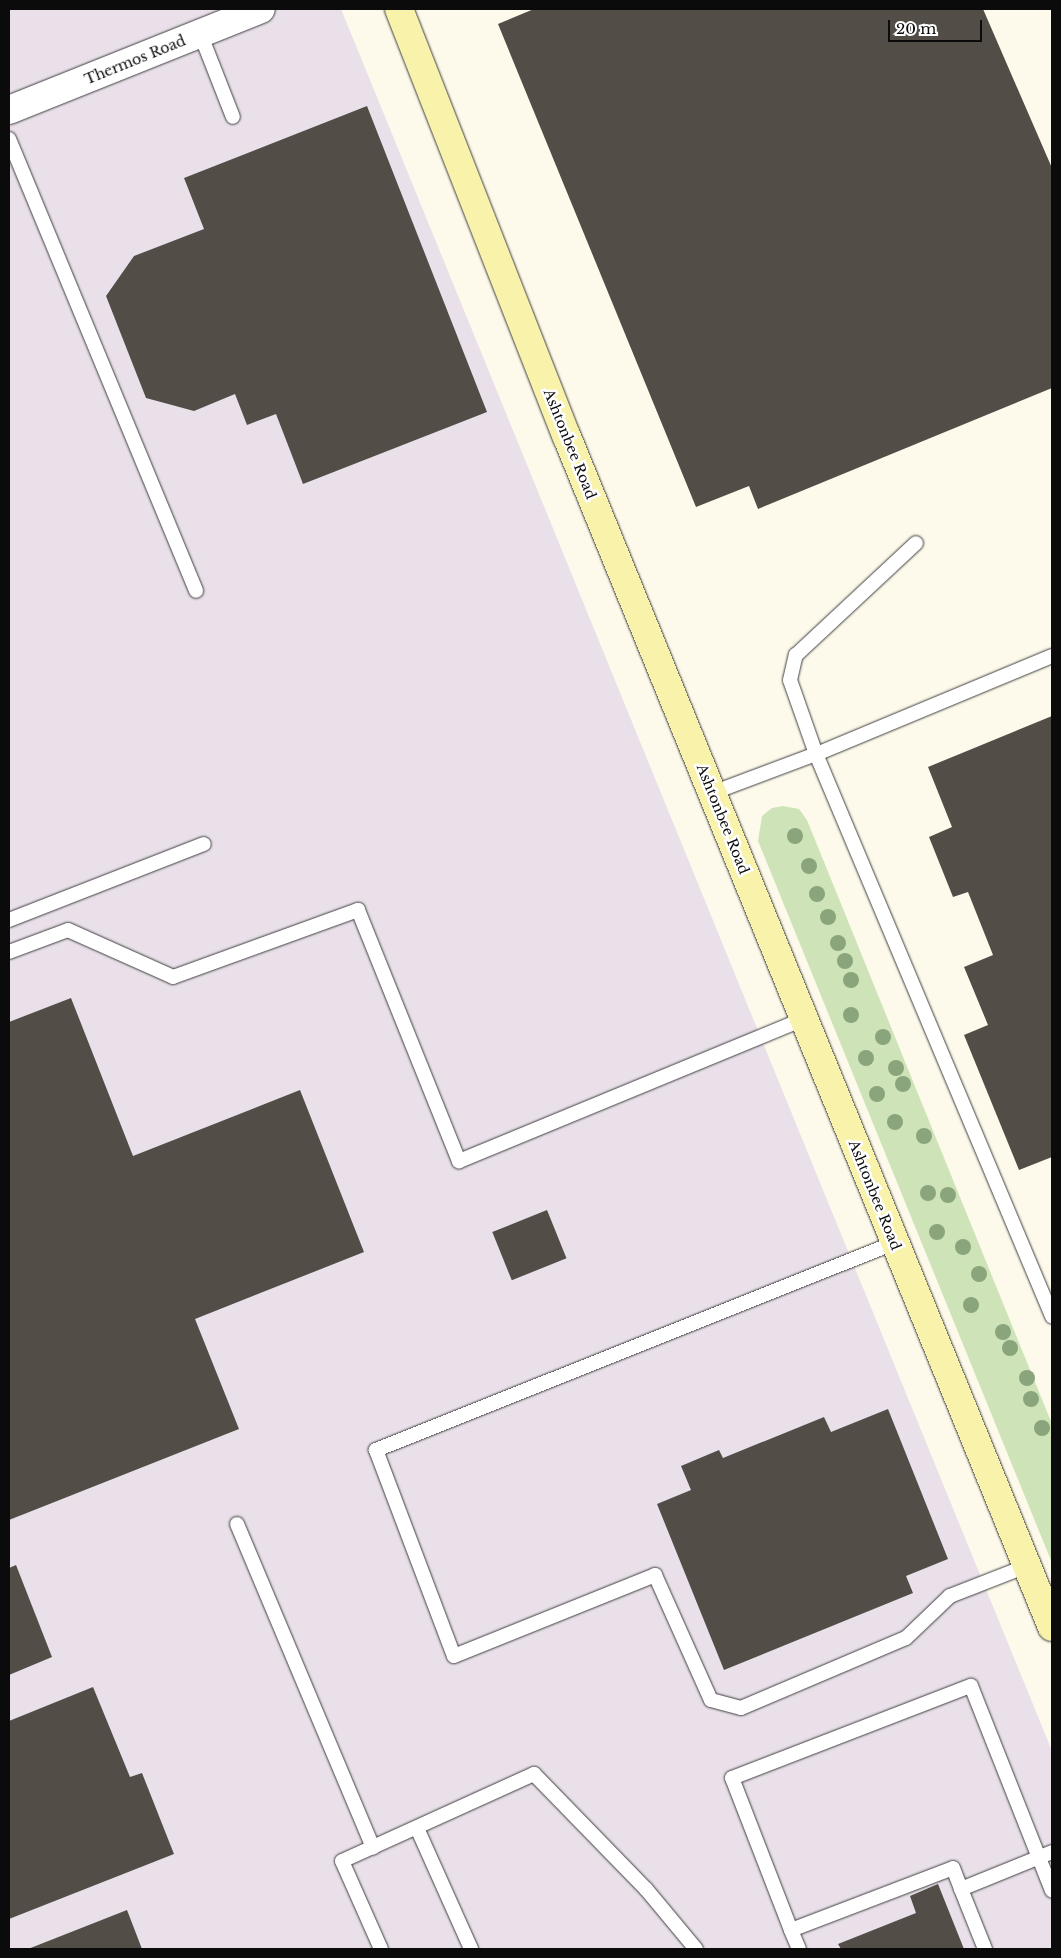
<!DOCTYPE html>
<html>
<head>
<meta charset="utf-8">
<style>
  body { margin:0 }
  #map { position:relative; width:1061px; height:1958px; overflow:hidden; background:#fdfaeb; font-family:"Libre Baskerville",serif }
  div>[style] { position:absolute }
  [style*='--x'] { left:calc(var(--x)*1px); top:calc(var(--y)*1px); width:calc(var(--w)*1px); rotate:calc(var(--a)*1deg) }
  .industrial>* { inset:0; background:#e9e0ea }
  .green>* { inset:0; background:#cee4b8 }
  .building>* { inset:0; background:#534d48; transform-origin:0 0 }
  .roads { filter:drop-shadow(0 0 1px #3e3e3e) drop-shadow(0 0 1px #3e3e3e) }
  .lane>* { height:14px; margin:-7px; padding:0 7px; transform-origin:7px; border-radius:7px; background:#fff }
  .street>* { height:28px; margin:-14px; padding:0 14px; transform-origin:14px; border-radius:14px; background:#fff }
  .secondary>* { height:28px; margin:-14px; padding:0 14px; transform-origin:14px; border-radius:14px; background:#f8f2ab }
  .trees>* { width:16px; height:16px; margin:-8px; border-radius:50%; background:#8aa47c }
  span { translate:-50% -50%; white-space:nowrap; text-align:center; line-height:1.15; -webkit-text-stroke:5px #fff; paint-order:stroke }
  .street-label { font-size:14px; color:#0b0b0b }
  .frame { position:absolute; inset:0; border:10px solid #0b0b0b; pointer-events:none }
  .scale { position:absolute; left:888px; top:20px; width:94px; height:22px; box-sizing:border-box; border:2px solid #0b0b0b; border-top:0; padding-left:6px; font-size:15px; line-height:18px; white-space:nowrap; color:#0b0b0b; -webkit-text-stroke:4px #fff; paint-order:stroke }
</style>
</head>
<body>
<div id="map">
  <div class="industrial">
    <i style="clip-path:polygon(9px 9px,341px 9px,1052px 1751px,1052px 1949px,9px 1949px)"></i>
  </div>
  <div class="green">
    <i style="clip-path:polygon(783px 806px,799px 809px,807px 820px,1052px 1424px,1052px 1563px,758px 841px,762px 816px,772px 808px)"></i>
  </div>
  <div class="building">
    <i style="clip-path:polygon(534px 9px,983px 9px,1052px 168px,1052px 388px,758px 509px,749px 486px,696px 507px,498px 24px)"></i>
    <i style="clip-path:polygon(367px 106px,487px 412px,303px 484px,276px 414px,247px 425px,235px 394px,194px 411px,146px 398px,106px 296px,134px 256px,204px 229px,184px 178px)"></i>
    <i style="clip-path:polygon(1052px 716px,1052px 1157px,1019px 1170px,964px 1035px,988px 1025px,964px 967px,993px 955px,968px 892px,953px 897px,929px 837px,952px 827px,928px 767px)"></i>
    <i style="clip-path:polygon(71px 998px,133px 1156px,300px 1090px,364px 1252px,195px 1319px,239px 1429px,9px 1520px,9px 1022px)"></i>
    <i style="left:547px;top:1210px;width:52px;height:59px;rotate:68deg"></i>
    <i style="clip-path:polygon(888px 1409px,948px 1559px,906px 1576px,913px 1593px,724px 1670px,657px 1504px,691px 1490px,681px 1466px,719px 1450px,723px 1458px,824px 1417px,831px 1432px)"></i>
    <i style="clip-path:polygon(16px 1565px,52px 1657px,9px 1675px,9px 1568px)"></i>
    <i style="clip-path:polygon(93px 1687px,130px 1777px,142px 1773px,174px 1854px,9px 1919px,9px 1721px)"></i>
    <i style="clip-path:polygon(938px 1884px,964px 1949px,841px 1949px,838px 1944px,916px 1913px,910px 1896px)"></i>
    <i style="clip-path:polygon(127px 1910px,142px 1949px,28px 1949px)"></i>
  </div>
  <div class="roads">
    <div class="lane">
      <i style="--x:200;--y:33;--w:90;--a:68.6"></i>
      <i style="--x:9;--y:139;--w:489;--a:67.5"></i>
      <i style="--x:1052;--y:656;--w:256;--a:157.4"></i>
      <i style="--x:816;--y:754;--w:610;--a:67.22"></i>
      <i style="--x:712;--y:793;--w:111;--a:-20.6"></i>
      <i style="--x:816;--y:754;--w:78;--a:-109.4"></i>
      <i style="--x:790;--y:680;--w:26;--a:-77"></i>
      <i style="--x:796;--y:655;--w:164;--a:-43"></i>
      <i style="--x:9;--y:920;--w:209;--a:-21.3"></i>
      <i style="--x:9;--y:952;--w:63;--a:-20.4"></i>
      <i style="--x:68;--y:930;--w:115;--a:24.1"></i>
      <i style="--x:173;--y:977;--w:197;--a:-19.9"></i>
      <i style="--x:358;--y:910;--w:271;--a:68.1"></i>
      <i style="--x:459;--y:1161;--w:373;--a:-22.4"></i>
      <i style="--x:894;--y:1243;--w:558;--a:158.22"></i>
      <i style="--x:376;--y:1450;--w:220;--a:69.3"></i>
      <i style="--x:454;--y:1656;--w:217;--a:-21.9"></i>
      <i style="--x:655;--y:1575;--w:137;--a:65.9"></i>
      <i style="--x:711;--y:1700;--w:31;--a:15"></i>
      <i style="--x:741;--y:1708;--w:179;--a:-23"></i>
      <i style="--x:906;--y:1638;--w:61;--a:-43.7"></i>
      <i style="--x:950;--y:1596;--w:83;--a:-21.3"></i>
      <i style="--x:237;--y:1524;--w:351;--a:67.2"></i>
      <i style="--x:417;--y:1828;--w:133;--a:65.9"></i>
      <i style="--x:961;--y:1889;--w:65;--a:68.2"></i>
      <i style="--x:791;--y:1930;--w:163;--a:-111.2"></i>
      <i style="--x:732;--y:1778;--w:256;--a:-21.1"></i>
      <i style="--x:971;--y:1686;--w:220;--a:68.4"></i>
      <i style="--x:381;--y:1949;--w:96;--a:-113.9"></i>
      <i style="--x:342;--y:1861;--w:211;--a:-24.4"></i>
      <i style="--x:534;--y:1774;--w:161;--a:45.8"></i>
      <i style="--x:646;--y:1889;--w:78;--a:50.2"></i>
      <i style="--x:799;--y:1949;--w:21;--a:-113"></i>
      <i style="--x:791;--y:1930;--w:173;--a:-20.9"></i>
      <i style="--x:953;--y:1868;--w:22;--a:69"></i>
      <i style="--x:961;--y:1889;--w:98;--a:-22.1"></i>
    </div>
    <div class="street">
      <i style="--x:9;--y:110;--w:271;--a:-21.8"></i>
    </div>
    <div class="secondary">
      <i style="--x:399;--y:9;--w:460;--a:68.6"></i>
      <i style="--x:567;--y:437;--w:1285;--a:67.83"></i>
    </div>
  </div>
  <div class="trees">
    <i style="left:795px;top:836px"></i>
    <i style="left:809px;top:866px"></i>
    <i style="left:817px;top:894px"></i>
    <i style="left:828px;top:917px"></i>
    <i style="left:838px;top:943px"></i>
    <i style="left:845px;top:961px"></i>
    <i style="left:851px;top:980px"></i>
    <i style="left:851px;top:1015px"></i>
    <i style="left:883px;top:1037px"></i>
    <i style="left:866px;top:1058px"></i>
    <i style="left:896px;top:1068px"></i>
    <i style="left:903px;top:1084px"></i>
    <i style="left:877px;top:1094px"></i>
    <i style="left:895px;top:1122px"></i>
    <i style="left:924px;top:1136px"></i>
    <i style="left:928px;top:1193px"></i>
    <i style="left:948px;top:1195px"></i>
    <i style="left:937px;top:1232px"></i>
    <i style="left:963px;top:1247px"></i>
    <i style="left:979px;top:1274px"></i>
    <i style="left:971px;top:1305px"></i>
    <i style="left:1003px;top:1332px"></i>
    <i style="left:1010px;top:1348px"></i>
    <i style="left:1027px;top:1378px"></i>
    <i style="left:1031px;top:1399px"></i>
    <i style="left:1042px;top:1428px"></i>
  </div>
  <div class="street-label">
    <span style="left:135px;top:60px;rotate:-22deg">Thermos Road</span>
    <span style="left:570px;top:444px;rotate:68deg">Ashtonbee Road</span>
    <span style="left:723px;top:819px;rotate:68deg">Ashtonbee Road</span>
    <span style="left:875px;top:1195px;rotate:68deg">Ashtonbee Road</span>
  </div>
  <div class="frame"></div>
  <div class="scale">20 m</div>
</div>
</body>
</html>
